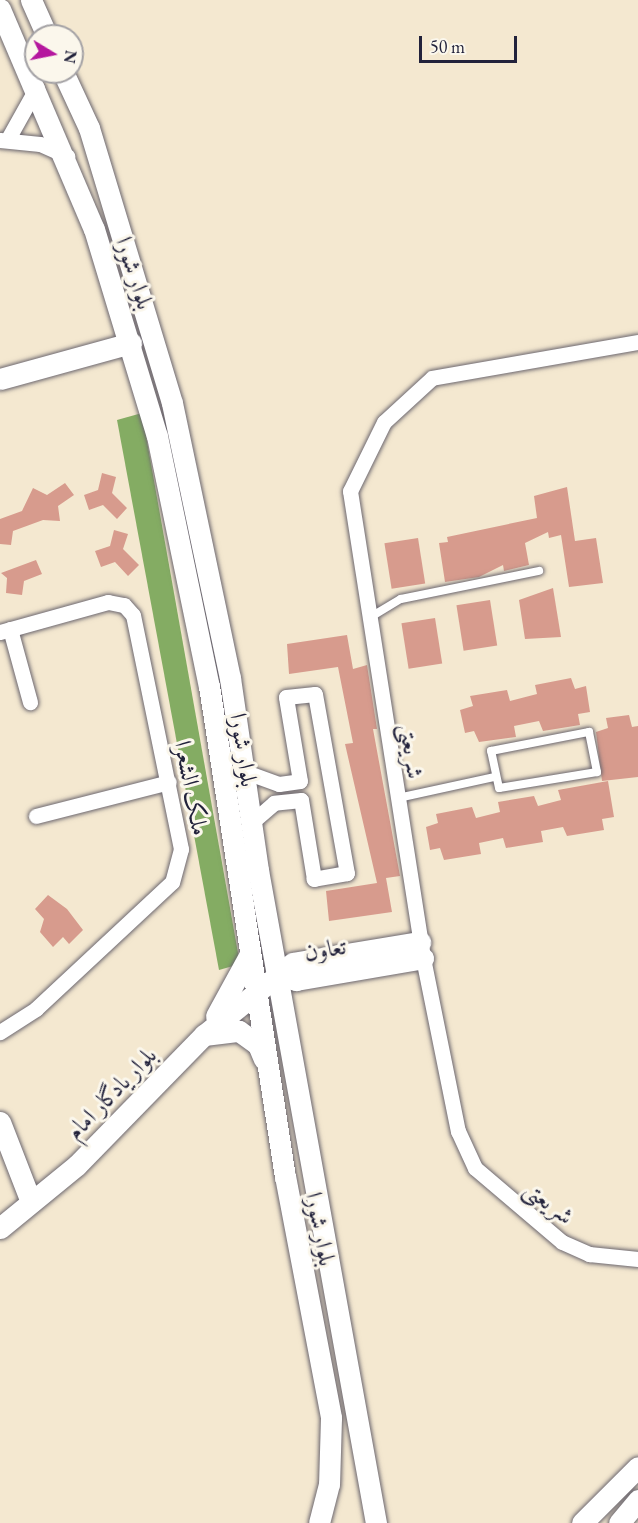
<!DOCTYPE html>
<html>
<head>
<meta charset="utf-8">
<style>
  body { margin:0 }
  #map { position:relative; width:638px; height:1523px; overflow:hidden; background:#f4e8d0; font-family:"EB Garamond",Amiri,serif }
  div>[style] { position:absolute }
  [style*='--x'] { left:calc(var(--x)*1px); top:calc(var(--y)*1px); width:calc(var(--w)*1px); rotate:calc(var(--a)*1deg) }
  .forest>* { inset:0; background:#84ac63 }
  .building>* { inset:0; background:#d79b8d; transform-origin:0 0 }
  .roads { filter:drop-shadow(0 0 2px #6c676f) drop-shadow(0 0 2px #6c676f) }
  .lane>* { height:8px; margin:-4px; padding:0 4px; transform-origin:4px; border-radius:4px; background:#fff }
  .street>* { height:15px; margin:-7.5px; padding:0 7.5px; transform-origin:7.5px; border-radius:7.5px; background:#fff }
  .secondary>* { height:21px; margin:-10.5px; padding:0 10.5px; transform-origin:10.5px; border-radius:10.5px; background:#fff }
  span { translate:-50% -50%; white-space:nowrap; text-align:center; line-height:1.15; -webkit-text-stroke:6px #fbf7ec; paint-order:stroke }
  .street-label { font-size:24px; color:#22223b }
  .north { position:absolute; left:24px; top:24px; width:60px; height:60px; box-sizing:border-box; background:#fbf7ec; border:2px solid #a4a2a5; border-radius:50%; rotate:100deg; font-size:16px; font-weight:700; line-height:24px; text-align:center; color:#22223b }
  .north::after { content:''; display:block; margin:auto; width:21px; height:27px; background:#b5179e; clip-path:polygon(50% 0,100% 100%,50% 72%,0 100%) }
  .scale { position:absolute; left:419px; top:36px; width:98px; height:27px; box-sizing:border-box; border:3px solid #22223b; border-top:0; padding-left:8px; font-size:18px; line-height:21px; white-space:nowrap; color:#22223b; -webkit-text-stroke:4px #fbf7ec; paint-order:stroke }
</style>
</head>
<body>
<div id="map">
  <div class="forest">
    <i style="clip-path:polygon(142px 413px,240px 964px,219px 970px,117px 420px)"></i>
  </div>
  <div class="building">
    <i style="clip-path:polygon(102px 473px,116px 477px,112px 493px,127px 508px,117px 519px,103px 505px,89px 510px,84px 495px,98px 490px)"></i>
    <i style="clip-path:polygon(65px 483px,74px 495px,58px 506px,60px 521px,43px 520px,13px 531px,11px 545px,0 544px,0 519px,22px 511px,33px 488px,47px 495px)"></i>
    <i style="clip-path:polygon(567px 487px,575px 541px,596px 538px,603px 583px,569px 587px,561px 535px,549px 538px,548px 532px,525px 543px,529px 565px,504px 571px,503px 565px,479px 577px,445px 582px,439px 543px,448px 542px,447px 537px,537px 518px,534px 496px)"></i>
    <i style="clip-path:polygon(114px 530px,128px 534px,123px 549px,139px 565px,128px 576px,115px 562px,101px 567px,95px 551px,110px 546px)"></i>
    <i style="left:418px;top:538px;width:46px;height:34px;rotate:81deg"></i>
    <i style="clip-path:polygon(36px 560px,42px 574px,24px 581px,22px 595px,6px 593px,7px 578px,1px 573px)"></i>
    <i style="clip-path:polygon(553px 588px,561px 637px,525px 639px,519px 600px)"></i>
    <i style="left:490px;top:600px;width:46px;height:34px;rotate:81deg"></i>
    <i style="left:435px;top:618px;width:46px;height:34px;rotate:81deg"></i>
    <i style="clip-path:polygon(347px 635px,353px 669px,367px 665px,377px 729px,373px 729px,400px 876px,386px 878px,392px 912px,329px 921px,326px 891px,377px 883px,345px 744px,353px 743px,338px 667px,289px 674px,287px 644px)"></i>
    <i style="clip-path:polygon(571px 678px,575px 689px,586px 686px,590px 712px,578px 714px,580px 725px,543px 731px,539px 721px,514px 726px,516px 737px,479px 742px,474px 731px,465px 733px,460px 710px,473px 706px,470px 696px,507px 690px,510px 701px,537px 694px,535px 685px)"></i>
    <i style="clip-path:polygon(629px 715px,632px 727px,638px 726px,638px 777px,602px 781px,596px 732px,608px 728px,606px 718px)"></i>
    <i style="clip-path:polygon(608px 781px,614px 817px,602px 819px,604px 830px,567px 836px,563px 827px,541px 831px,543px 842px,506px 848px,503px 838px,479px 843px,481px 854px,444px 860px,440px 848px,430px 850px,426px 827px,438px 823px,436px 814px,472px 807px,476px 818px,500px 812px,498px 802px,534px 796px,538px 806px,561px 800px,558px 790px)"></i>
    <i style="clip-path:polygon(48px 895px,67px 909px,83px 930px,69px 944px,63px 937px,53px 947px,40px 932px,44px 919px,35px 909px)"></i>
  </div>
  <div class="roads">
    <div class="lane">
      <i style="--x:369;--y:618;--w:37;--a:-31"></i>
      <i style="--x:401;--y:599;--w:141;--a:-11.5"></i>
      <i style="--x:589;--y:732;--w:41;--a:78.7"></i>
      <i style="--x:597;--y:772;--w:99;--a:170.7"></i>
      <i style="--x:499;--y:788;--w:38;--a:-102"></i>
      <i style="--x:491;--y:751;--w:100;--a:-11"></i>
      <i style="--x:398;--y:798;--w:98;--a:-12.3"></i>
    </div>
    <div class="street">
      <i style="--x:9;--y:137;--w:57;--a:-60.8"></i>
      <i style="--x:0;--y:140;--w:40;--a:5.7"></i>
      <i style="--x:40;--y:144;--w:30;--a:24"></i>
      <i style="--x:638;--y:342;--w:209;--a:170.1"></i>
      <i style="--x:432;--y:378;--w:65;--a:137.5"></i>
      <i style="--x:384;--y:422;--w:77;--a:116.2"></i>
      <i style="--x:350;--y:491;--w:473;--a:81.1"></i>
      <i style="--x:423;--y:958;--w:177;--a:78.6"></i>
      <i style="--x:458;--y:1131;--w:41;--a:65.3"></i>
      <i style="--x:475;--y:1168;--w:114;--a:40.4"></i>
      <i style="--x:562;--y:1242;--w:30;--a:24"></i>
      <i style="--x:589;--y:1254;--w:49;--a:5.8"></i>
      <i style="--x:10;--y:629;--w:76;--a:74.7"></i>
      <i style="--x:0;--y:632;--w:112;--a:-15.5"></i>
      <i style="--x:108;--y:602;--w:16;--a:11"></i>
      <i style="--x:124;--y:605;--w:13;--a:48"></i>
      <i style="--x:133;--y:615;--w:239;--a:78.4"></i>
      <i style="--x:181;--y:849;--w:34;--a:105"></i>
      <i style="--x:172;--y:882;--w:186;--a:137"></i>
      <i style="--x:36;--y:1009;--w:43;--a:147.4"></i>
      <i style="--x:243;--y:771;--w:38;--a:20"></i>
      <i style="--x:279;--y:784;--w:21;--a:-8"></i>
      <i style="--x:300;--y:781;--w:85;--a:-99.5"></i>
      <i style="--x:286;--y:697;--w:29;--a:-6"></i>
      <i style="--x:315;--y:694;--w:182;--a:79.9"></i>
      <i style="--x:347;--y:873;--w:34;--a:170"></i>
      <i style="--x:314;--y:879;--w:80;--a:-99.3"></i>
      <i style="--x:301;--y:800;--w:27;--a:174"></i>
      <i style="--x:274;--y:803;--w:30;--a:139"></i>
      <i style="--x:36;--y:816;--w:137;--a:-14.3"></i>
    </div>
    <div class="secondary">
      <i style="--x:31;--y:0;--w:39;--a:66"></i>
      <i style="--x:0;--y:9;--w:239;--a:66.9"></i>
      <i style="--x:94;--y:229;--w:216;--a:73.1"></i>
      <i style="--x:157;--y:436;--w:255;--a:78.3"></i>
      <i style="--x:209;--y:686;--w:496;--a:81.2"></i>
      <i style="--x:285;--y:1176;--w:246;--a:79.2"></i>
      <i style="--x:331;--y:1418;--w:66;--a:91.7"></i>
      <i style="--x:329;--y:1484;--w:40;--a:104.4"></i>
      <i style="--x:63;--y:72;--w:62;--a:65.1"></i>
      <i style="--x:89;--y:128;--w:287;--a:73.2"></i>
      <i style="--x:172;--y:403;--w:281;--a:78.1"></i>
      <i style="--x:230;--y:678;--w:194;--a:81.7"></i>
      <i style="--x:258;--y:870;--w:664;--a:79.76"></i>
      <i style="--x:0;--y:379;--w:136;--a:-15.4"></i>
      <i style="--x:277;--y:975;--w:20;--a:15"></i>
      <i style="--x:296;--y:980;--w:129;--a:-9.8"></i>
      <i style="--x:216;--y:1016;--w:71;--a:-61.3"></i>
      <i style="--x:204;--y:1035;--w:35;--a:-7"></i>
      <i style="--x:239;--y:1031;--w:24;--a:36"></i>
      <i style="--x:258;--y:1045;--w:15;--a:67"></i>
      <i style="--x:0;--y:1122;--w:86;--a:68.8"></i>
      <i style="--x:0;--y:1228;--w:99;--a:-39.3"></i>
      <i style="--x:77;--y:1165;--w:182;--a:-45.7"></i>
      <i style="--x:204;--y:1035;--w:114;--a:-39"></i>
      <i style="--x:293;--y:963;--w:129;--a:-9.4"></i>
      <i style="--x:582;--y:1523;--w:79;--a:-45"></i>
      <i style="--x:619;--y:1523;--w:30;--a:-50"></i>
    </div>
  </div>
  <div class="street-label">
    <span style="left:135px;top:273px;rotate:72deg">بلوار شورا</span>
    <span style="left:244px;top:750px;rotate:81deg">بلوار شورا</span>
    <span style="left:412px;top:751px;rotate:81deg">شریعتی</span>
    <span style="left:192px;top:788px;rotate:79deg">ملک الشعرا</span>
    <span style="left:325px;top:949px;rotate:-10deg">تعاون</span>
    <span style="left:111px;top:1093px;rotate:-46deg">بلوار یادگار امام</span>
    <span style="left:549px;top:1202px;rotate:37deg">شریعتی</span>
    <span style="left:321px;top:1229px;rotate:79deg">بلوار شورا</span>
  </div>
  <div class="north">N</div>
  <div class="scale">50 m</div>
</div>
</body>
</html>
